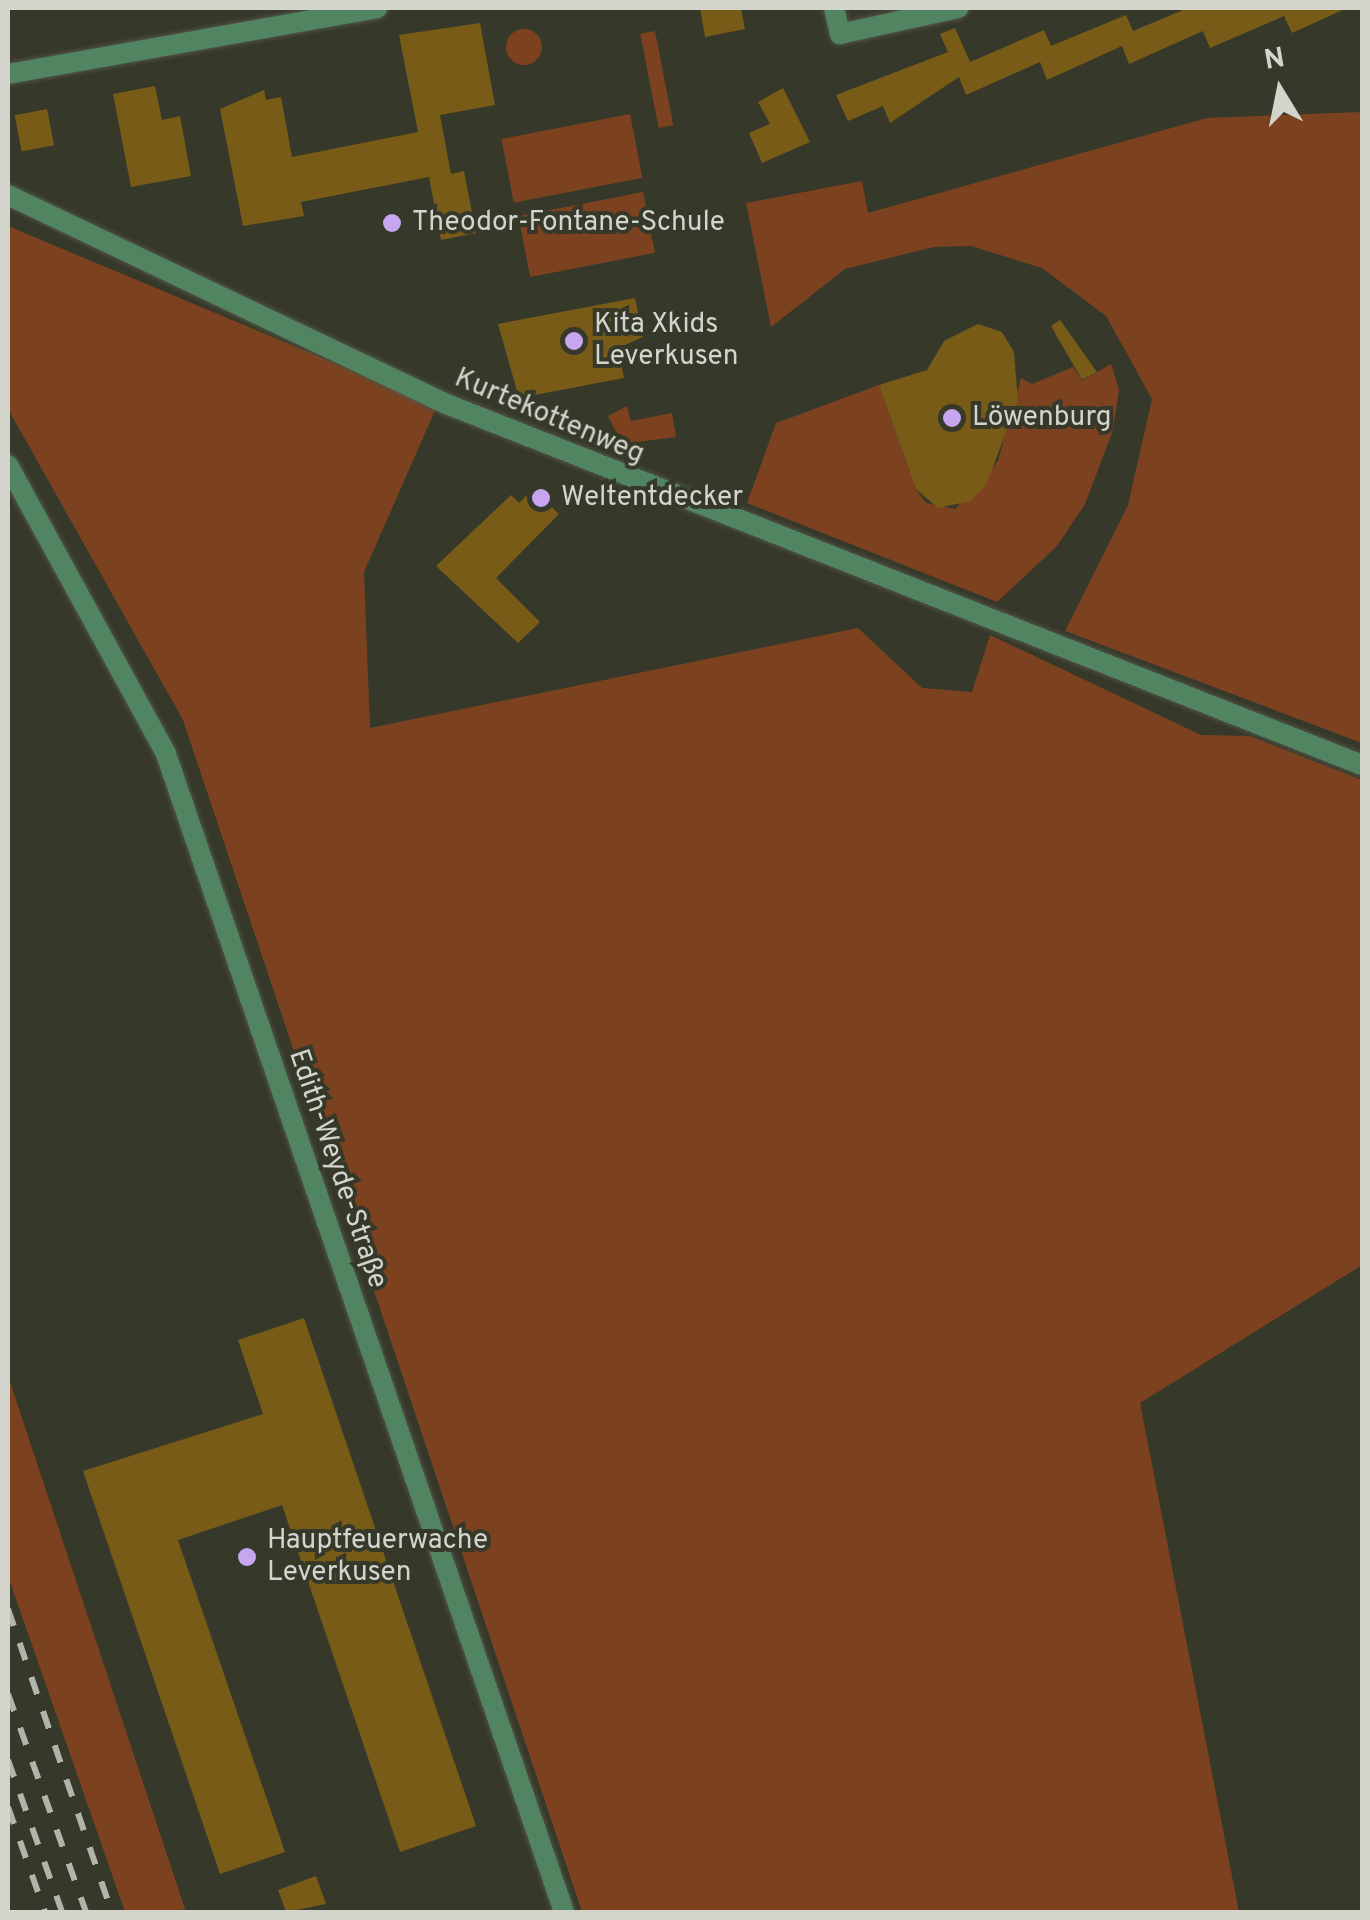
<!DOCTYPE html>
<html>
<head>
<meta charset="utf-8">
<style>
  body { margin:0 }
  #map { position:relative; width:1370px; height:1920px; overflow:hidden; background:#36392a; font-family:Overpass,sans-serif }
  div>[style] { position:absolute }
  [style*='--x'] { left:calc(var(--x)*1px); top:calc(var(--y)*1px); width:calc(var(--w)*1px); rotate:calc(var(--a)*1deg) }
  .green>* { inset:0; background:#7c421f; transform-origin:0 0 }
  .round { border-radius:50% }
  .building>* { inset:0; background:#785b17; transform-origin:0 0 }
  .roads { filter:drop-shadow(0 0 2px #525547) drop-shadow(0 0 2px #525547) }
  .minor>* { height:20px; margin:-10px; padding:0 10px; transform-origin:10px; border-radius:10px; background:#518562 }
  .tertiary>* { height:20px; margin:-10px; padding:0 10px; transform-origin:10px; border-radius:10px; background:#518562 }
  .rail>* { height:6px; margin-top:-3px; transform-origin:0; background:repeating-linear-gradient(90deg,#b2b4aa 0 18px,transparent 0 36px) }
  .dots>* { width:28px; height:28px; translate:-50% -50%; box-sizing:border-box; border:5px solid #36392a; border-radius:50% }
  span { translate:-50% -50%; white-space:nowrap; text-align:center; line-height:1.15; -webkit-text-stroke:8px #36392a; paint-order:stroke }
  .poi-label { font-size:28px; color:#d3d5cc }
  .left { translate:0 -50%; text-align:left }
  .street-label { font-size:28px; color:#d3d5cc }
  .frame { position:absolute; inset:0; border:10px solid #d3d5cc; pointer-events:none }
  .north { position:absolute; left:1230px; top:40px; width:100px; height:100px; -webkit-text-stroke:8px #36392a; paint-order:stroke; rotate:350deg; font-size:28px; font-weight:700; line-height:40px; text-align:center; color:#d3d5cc }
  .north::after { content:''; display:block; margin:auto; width:35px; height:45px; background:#d3d5cc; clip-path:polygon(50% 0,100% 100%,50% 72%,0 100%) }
</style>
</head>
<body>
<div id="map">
  <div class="green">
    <i class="round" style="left:506px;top:29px;width:36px;height:36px"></i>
    <i style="left:655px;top:31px;width:96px;height:15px;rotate:79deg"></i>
    <i style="clip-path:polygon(1362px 112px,1362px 743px,1065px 631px,1128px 505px,1152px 399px,1106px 316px,1042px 268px,971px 246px,934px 247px,845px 269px,771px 327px,746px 203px,862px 181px,868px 213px,1207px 118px)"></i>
    <i style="left:630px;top:114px;width:65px;height:131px;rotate:79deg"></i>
    <i style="left:643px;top:192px;width:62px;height:127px;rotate:79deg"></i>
    <i style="clip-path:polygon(8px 226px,437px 406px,364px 572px,370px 728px,858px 628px,922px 688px,972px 692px,990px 635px,1201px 735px,1250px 736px,1362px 780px,1362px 1265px,1140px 1403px,1239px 1912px,582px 1912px,183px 720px,8px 409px)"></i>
    <i style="clip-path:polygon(1111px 364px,1119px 390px,1113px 430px,1085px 504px,1057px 546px,997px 602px,747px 503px,776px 423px,879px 385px,916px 489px,926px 503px,955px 509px,998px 461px,1021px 378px,1032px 384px,1073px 367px,1082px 381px)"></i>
    <i style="clip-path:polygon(627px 406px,631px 421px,672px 413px,676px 437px,622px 444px,608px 416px)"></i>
    <i style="clip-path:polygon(8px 1376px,186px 1912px,125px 1912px,8px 1576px)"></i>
  </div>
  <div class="building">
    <i style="clip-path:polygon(700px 8px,741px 8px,745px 29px,705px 37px)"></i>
    <i style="clip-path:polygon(1188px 8px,1347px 8px,1292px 33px,1284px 16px,1210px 48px,1203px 31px,1129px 64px,1122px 46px,1047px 80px,1040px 62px,966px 95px,959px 77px,890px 123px,883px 106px,848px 121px,836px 95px,948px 52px,940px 34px,955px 28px,970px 62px,1044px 30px,1051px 46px,1126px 15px,1133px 31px)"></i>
    <i style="clip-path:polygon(480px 23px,495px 105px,440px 115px,451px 174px,464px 171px,476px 233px,441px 240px,429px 177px,301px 202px,304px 216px,243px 226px,220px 109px,264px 90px,266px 100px,281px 97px,292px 157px,418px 132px,399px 35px)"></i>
    <i style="clip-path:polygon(155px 86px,162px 120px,180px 116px,191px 176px,131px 187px,113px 94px)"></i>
    <i style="clip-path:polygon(783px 88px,810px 142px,762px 163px,749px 133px,770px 124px,758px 102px)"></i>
    <i style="left:47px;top:109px;width:37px;height:33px;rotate:79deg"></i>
    <i style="clip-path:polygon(635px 298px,643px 337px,618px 348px,624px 378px,519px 398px,498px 324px)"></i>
    <i style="clip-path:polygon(1060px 320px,1097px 372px,1082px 380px,1051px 326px)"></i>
    <i style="clip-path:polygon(978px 324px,1002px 332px,1014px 352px,1018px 401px,986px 485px,971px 501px,938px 508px,916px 489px,879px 385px,927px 370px,944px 341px)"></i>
    <i style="clip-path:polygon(533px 489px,559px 514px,496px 578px,540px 622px,518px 643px,436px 566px,511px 495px,519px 503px)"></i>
    <i style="clip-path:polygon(304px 1318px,476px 1826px,400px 1852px,282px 1505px,178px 1540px,285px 1852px,220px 1874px,83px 1471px,263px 1414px,238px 1340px)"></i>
    <i style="clip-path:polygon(316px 1876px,326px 1904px,286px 1912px,278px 1890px)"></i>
  </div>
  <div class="roads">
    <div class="minor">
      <i style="--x:834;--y:8;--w:27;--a:77"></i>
      <i style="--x:840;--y:34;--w:121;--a:-12.4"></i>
      <i style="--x:8;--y:74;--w:375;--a:-10.1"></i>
      <i style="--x:8;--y:195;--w:488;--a:25.5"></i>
      <i style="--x:449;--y:405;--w:981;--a:21.52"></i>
    </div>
    <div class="tertiary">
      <i style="--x:8;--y:465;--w:329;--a:61.3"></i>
      <i style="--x:166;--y:754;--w:1224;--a:71.03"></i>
    </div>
  </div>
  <div class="rail">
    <i style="--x:8;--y:1609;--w:320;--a:71.1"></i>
    <i style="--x:8;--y:1694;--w:232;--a:70.3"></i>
    <i style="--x:8;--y:1760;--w:161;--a:70.4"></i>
    <i style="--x:8;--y:1807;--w:111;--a:70.6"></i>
  </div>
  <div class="dots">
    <i style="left:392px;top:223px;background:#c7a6ef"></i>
    <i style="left:574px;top:341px;background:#c7a6ef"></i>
    <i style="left:952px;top:418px;background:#c7a6ef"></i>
    <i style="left:541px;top:498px;background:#c7a6ef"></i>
    <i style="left:247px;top:1557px;background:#c7a6ef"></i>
  </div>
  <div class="poi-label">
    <span class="left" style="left:412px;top:223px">Theodor-Fontane-Schule</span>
    <span class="left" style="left:594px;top:341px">Kita Xkids<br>Leverkusen</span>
    <span class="left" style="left:972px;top:418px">Löwenburg</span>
    <span class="left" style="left:561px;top:498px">Weltentdecker</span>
    <span class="left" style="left:267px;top:1557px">Hauptfeuerwache<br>Leverkusen</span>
  </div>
  <div class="street-label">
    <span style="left:549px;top:417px;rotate:23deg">Kurtekottenweg</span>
    <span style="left:337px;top:1169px;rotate:71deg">Edith-Weyde-Straße</span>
  </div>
  <div class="frame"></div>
  <div class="north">N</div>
</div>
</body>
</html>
